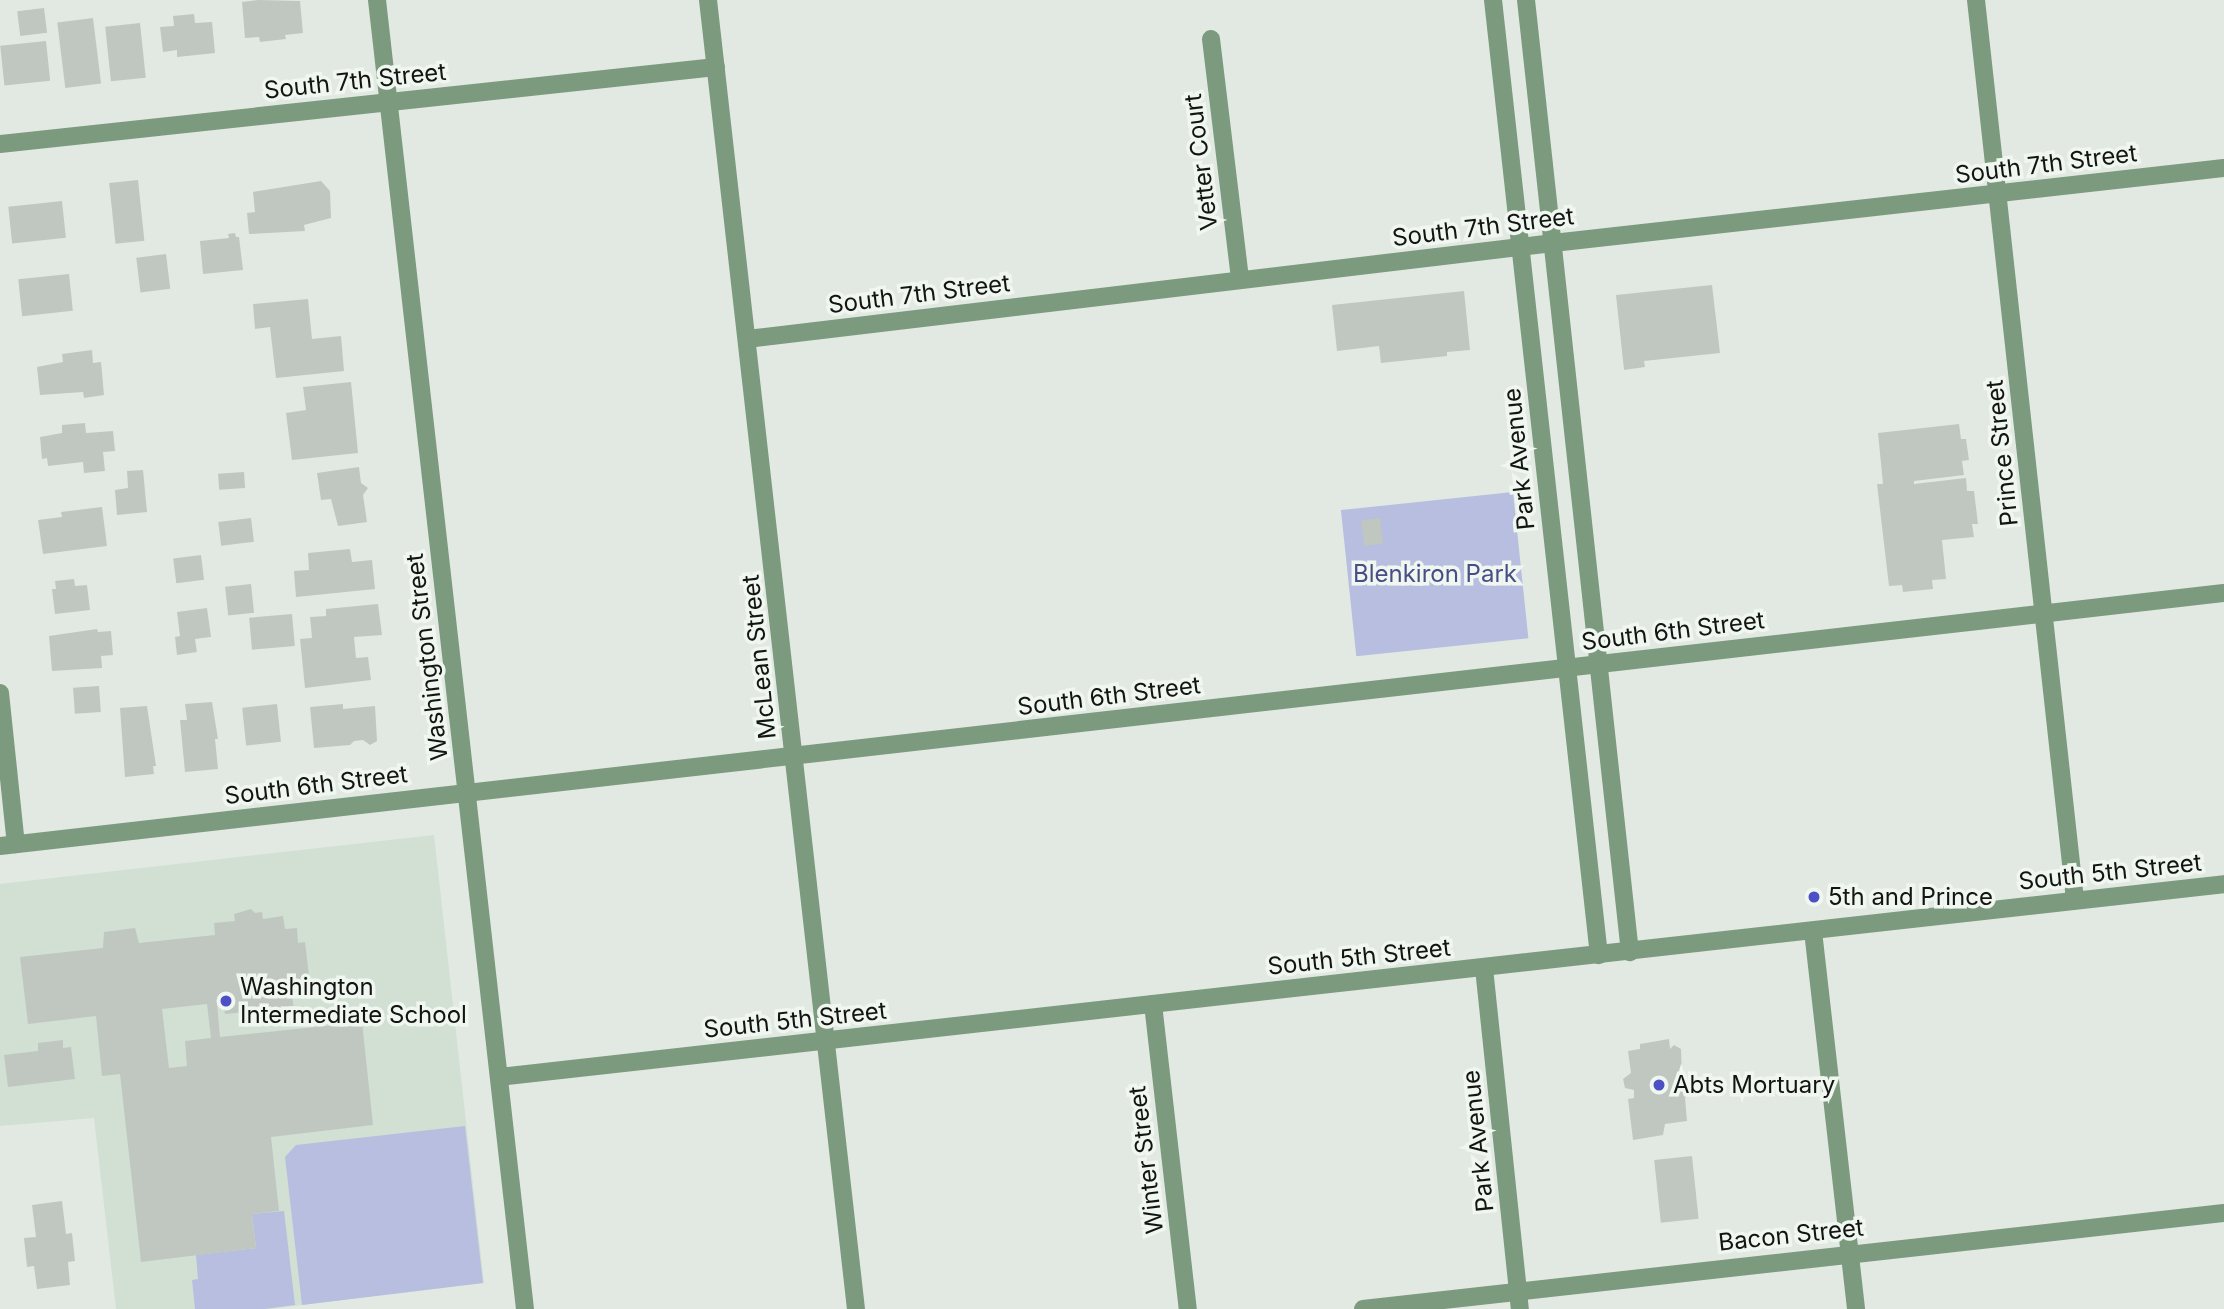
<!DOCTYPE html>
<html>
<head>
<meta charset="utf-8">
<style>
  body { margin:0 }
  #map { position:relative; width:2224px; height:1309px; overflow:hidden; background:#e2e9e3; font-family:Inter,sans-serif }
  div>[style] { position:absolute }
  [style*='--x'] { left:calc(var(--x)*1px); top:calc(var(--y)*1px); width:calc(var(--w)*1px); rotate:calc(var(--a)*1deg) }
  .built>* { inset:0; background:#d2dfd3 }
  .green>* { inset:0; background:#b7bee0; transform-origin:0 0 }
  .building>* { inset:0; background:#c0c7c1; transform-origin:0 0 }
  .minor>* { height:18px; margin:-9px; padding:0 9px; transform-origin:9px; border-radius:9px; background:#7c9a7e }
  .dots>* { width:19px; height:19px; translate:-50% -50%; box-sizing:border-box; border:4px solid #f0f6f0; border-radius:50% }
  span { translate:-50% -50%; white-space:nowrap; text-align:center; line-height:1.15; -webkit-text-stroke:7px #f0f6f0; paint-order:stroke }
  .street-label { font-size:24px; color:#131513 }
  .park-label { font-size:24px; color:#484e85 }
  .poi-label { font-size:24px; color:#131513 }
  .left { translate:0 -50%; text-align:left }
</style>
</head>
<body>
<div id="map">
  <div class="built">
    <i style="clip-path:polygon(434px 835px,484px 1283px,269px 1309px,116px 1309px,94px 1118px,0 1126px,0 884px)"></i>
  </div>
  <div class="green">
    <i style="left:1513px;top:492px;width:147px;height:173px;rotate:84deg"></i>
    <i style="clip-path:polygon(465px 1126px,483px 1283px,302px 1305px,285px 1157px,296px 1145px)"></i>
    <i style="clip-path:polygon(284px 1211px,295px 1305px,264px 1309px,195px 1309px,192px 1280px,198px 1279px,196px 1255px,256px 1248px,252px 1214px)"></i>
  </div>
  <div class="building">
    <i style="clip-path:polygon(258px 0,300px 1px,303px 33px,285px 35px,286px 39px,260px 42px,259px 37px,245px 38px,242px 2px)"></i>
    <i style="left:44px;top:8px;width:25px;height:27px;rotate:83deg"></i>
    <i style="clip-path:polygon(194px 14px,195px 23px,212px 22px,215px 53px,177px 57px,177px 50px,163px 52px,160px 27px,174px 26px,173px 16px)"></i>
    <i style="left:93px;top:18px;width:66px;height:36px;rotate:83deg"></i>
    <i style="left:140px;top:23px;width:55px;height:35px;rotate:84deg"></i>
    <i style="left:46px;top:41px;width:40px;height:46px;rotate:84deg"></i>
    <i style="left:138px;top:180px;width:61px;height:29px;rotate:84deg"></i>
    <i style="clip-path:polygon(321px 181px,330px 191px,331px 218px,304px 225px,305px 231px,249px 234px,247px 213px,255px 212px,253px 192px)"></i>
    <i style="left:62px;top:201px;width:37px;height:54px;rotate:84deg"></i>
    <i style="clip-path:polygon(235px 233px,236px 237px,239px 237px,243px 270px,203px 274px,200px 241px,229px 238px,228px 234px)"></i>
    <i style="left:166px;top:254px;width:35px;height:30px;rotate:83deg"></i>
    <i style="left:69px;top:274px;width:37px;height:51px;rotate:84deg"></i>
    <i style="clip-path:polygon(1712px 285px,1720px 353px,1644px 361px,1645px 367px,1624px 370px,1616px 295px)"></i>
    <i style="clip-path:polygon(1464px 291px,1470px 350px,1447px 352px,1447px 356px,1381px 363px,1379px 346px,1337px 351px,1332px 305px)"></i>
    <i style="clip-path:polygon(308px 299px,312px 339px,341px 336px,344px 371px,276px 378px,270px 327px,255px 329px,253px 304px)"></i>
    <i style="clip-path:polygon(92px 350px,93px 363px,101px 362px,104px 395px,84px 398px,83px 392px,40px 395px,37px 367px,63px 362px,62px 354px)"></i>
    <i style="clip-path:polygon(351px 382px,358px 453px,292px 460px,286px 413px,306px 410px,303px 387px)"></i>
    <i style="clip-path:polygon(85px 423px,86px 433px,113px 431px,115px 451px,103px 452px,105px 471px,84px 473px,83px 462px,48px 466px,47px 458px,42px 459px,40px 437px,62px 433px,62px 425px)"></i>
    <i style="clip-path:polygon(1959px 424px,1961px 439px,1966px 439px,1969px 460px,1962px 461px,1964px 475px,1914px 481px,1914px 484px,1966px 478px,1967px 491px,1974px 491px,1978px 524px,1972px 524px,1974px 537px,1942px 540px,1946px 579px,1932px 580px,1933px 589px,1903px 592px,1902px 585px,1889px 586px,1877px 484px,1883px 484px,1878px 433px)"></i>
    <i style="clip-path:polygon(359px 467px,361px 483px,368px 488px,363px 495px,367px 522px,338px 526px,331px 499px,321px 500px,317px 473px)"></i>
    <i style="clip-path:polygon(143px 470px,147px 512px,117px 515px,115px 490px,128px 488px,127px 471px)"></i>
    <i style="left:244px;top:472px;width:16px;height:26px;rotate:86deg"></i>
    <i style="clip-path:polygon(102px 507px,107px 546px,43px 554px,38px 520px,62px 517px,61px 512px)"></i>
    <i style="left:251px;top:518px;width:24px;height:33px;rotate:83deg"></i>
    <i style="left:1380px;top:518px;width:26px;height:19px;rotate:83deg"></i>
    <i style="clip-path:polygon(350px 549px,352px 562px,372px 560px,375px 589px,296px 597px,294px 571px,309px 570px,308px 553px)"></i>
    <i style="left:201px;top:555px;width:25px;height:28px;rotate:83deg"></i>
    <i style="clip-path:polygon(74px 579px,75px 586px,87px 585px,90px 610px,55px 614px,52px 589px,56px 589px,55px 581px)"></i>
    <i style="left:251px;top:584px;width:29px;height:26px;rotate:84deg"></i>
    <i style="clip-path:polygon(378px 604px,382px 635px,354px 637px,356px 658px,368px 657px,371px 680px,305px 688px,300px 639px,312px 638px,310px 617px,326px 616px,326px 609px)"></i>
    <i style="clip-path:polygon(207px 608px,211px 637px,195px 639px,197px 652px,177px 655px,175px 637px,180px 636px,177px 612px)"></i>
    <i style="left:292px;top:614px;width:32px;height:43px;rotate:85deg"></i>
    <i style="clip-path:polygon(97px 629px,98px 632px,111px 631px,113px 655px,101px 656px,102px 668px,52px 671px,49px 636px)"></i>
    <i style="left:99px;top:686px;width:26px;height:26px;rotate:86deg"></i>
    <i style="clip-path:polygon(212px 702px,218px 739px,215px 739px,218px 769px,185px 772px,180px 720px,187px 720px,185px 704px)"></i>
    <i style="left:277px;top:704px;width:38px;height:35px;rotate:84deg"></i>
    <i style="clip-path:polygon(343px 704px,343px 709px,375px 706px,377px 741px,370px 745px,363px 740px,354px 741px,350px 745px,314px 748px,310px 707px)"></i>
    <i style="clip-path:polygon(147px 706px,156px 766px,153px 766px,154px 774px,125px 777px,120px 708px)"></i>
    <i style="clip-path:polygon(evenodd,251px 909px,255px 913px,262px 912px,263px 919px,283px 916px,285px 929px,297px 928px,298px 943px,305px 942px,309px 976px,302px 977px,304px 991px,291px 992px,294px 1008px,273px 1010px,273px 1014px,266px 1015px,264px 1020px,246px 1017px,246px 1012px,225px 1014px,223px 1003px,217px 1003px,220px 1037px,362px 1022px,373px 1125px,271px 1137px,279px 1211px,252px 1214px,256px 1248px,141px 1262px,120px 1074px,102px 1076px,96px 1016px,28px 1024px,20px 957px,103px 948px,104px 932px,135px 928px,139px 943px,215px 935px,214px 923px,235px 921px,234px 914px,251px 909px,207px 1004px,211px 1038px,185px 1041px,187px 1066px,169px 1068px,162px 1009px,207px 1004px)"></i>
    <i style="clip-path:polygon(1669px 1039px,1670px 1049px,1674px 1045px,1681px 1049px,1682px 1078px,1687px 1080px,1689px 1092px,1685px 1098px,1687px 1121px,1665px 1124px,1663px 1135px,1633px 1140px,1628px 1099px,1634px 1098px,1634px 1090px,1625px 1088px,1623px 1079px,1631px 1073px,1628px 1051px,1640px 1049px,1640px 1044px)"></i>
    <i style="clip-path:polygon(63px 1040px,63px 1048px,71px 1047px,75px 1079px,8px 1087px,4px 1055px,38px 1051px,38px 1043px)"></i>
    <i style="left:1692px;top:1156px;width:63px;height:38px;rotate:84deg"></i>
    <i style="clip-path:polygon(62px 1201px,66px 1234px,72px 1233px,75px 1261px,68px 1262px,70px 1285px,37px 1289px,34px 1266px,27px 1267px,24px 1238px,36px 1237px,32px 1205px)"></i>
  </div>
  <div class="minor">
    <i style="--x:377;--y:0;--w:1317;--a:83.55"></i>
    <i style="--x:708;--y:0;--w:1317;--a:83.55"></i>
    <i style="--x:1493;--y:0;--w:961;--a:83.67"></i>
    <i style="--x:1526;--y:0;--w:958;--a:83.77"></i>
    <i style="--x:1976;--y:0;--w:905;--a:83.72"></i>
    <i style="--x:1211;--y:39;--w:242;--a:83.1"></i>
    <i style="--x:0;--y:144;--w:720;--a:-6.14"></i>
    <i style="--x:747;--y:339;--w:812;--a:-6.79"></i>
    <i style="--x:1553;--y:243;--w:675;--a:-6.38"></i>
    <i style="--x:0;--y:693;--w:152;--a:84"></i>
    <i style="--x:0;--y:846;--w:2238;--a:-6.49"></i>
    <i style="--x:1813;--y:931;--w:380;--a:83.5"></i>
    <i style="--x:1484;--y:968;--w:343;--a:84"></i>
    <i style="--x:1153;--y:1004;--w:307;--a:83.5"></i>
    <i style="--x:499;--y:1077;--w:1736;--a:-6.38"></i>
    <i style="--x:1363;--y:1309;--w:866;--a:-6.36"></i>
  </div>
  <div class="dots">
    <i style="left:1814px;top:897px;background:#4d4fc5"></i>
    <i style="left:226px;top:1001px;background:#4d4fc5"></i>
    <i style="left:1659px;top:1085px;background:#4d4fc5"></i>
  </div>
  <div class="street-label">
    <span style="left:355px;top:81px;rotate:-6deg">South 7th Street</span>
    <span style="left:1201px;top:162px;rotate:-97deg">Vetter Court</span>
    <span style="left:2046px;top:164px;rotate:-7deg">South 7th Street</span>
    <span style="left:1483px;top:227px;rotate:-7deg">South 7th Street</span>
    <span style="left:919px;top:294px;rotate:-7deg">South 7th Street</span>
    <span style="left:2002px;top:453px;rotate:-96deg">Prince Street</span>
    <span style="left:1519px;top:459px;rotate:-96deg">Park Avenue</span>
    <span style="left:1673px;top:631px;rotate:-7deg">South 6th Street</span>
    <span style="left:427px;top:657px;rotate:-97deg">Washington Street</span>
    <span style="left:759px;top:657px;rotate:-96deg">McLean Street</span>
    <span style="left:1109px;top:696px;rotate:-7deg">South 6th Street</span>
    <span style="left:316px;top:785px;rotate:-7deg">South 6th Street</span>
    <span style="left:2110px;top:872px;rotate:-6deg">South 5th Street</span>
    <span style="left:1359px;top:957px;rotate:-6deg">South 5th Street</span>
    <span style="left:795px;top:1020px;rotate:-6deg">South 5th Street</span>
    <span style="left:1478px;top:1141px;rotate:-96deg">Park Avenue</span>
    <span style="left:1146px;top:1160px;rotate:-97deg">Winter Street</span>
    <span style="left:1791px;top:1235px;rotate:-6deg">Bacon Street</span>
  </div>
  <div class="park-label">
    <span style="left:1435px;top:574px">Blenkiron Park</span>
  </div>
  <div class="poi-label">
    <span class="left" style="left:1828px;top:897px">5th and Prince</span>
    <span class="left" style="left:240px;top:1001px">Washington<br>Intermediate School</span>
    <span class="left" style="left:1673px;top:1085px">Abts Mortuary</span>
  </div>
</div>
</body>
</html>
